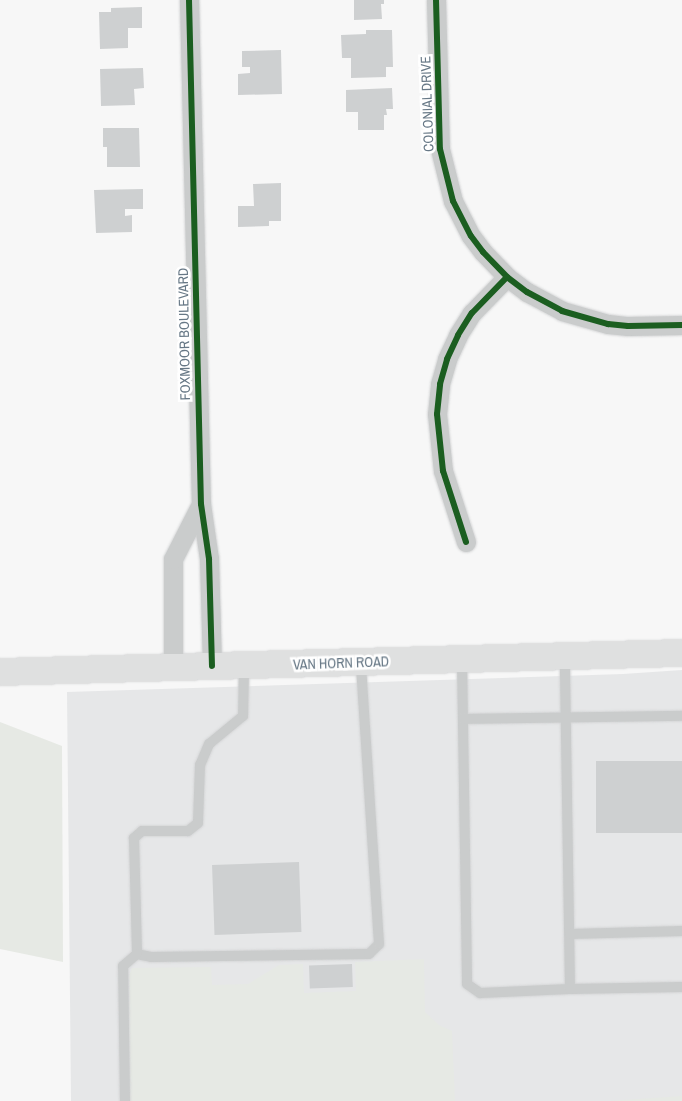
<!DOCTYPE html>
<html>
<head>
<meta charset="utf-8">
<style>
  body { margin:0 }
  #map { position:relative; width:682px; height:1101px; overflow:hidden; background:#f7f7f7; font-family:"Archivo Narrow",sans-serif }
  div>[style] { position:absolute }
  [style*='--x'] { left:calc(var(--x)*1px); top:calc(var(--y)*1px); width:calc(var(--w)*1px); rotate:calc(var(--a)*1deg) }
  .built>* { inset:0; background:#e6e7e8 }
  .green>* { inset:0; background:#e6e9e4 }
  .building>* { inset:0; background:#ced0d1; transform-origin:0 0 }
  .roads { filter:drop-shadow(0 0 1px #d4d5d6) drop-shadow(0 0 1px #d4d5d6) }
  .lane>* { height:10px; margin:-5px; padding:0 5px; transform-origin:5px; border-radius:5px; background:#cacccc }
  .street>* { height:19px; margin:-9.5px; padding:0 9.5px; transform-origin:9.5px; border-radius:9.5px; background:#cacccc }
  .secondary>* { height:26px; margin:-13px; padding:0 13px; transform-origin:13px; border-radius:13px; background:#dfe0e0 }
  .cycleway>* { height:6px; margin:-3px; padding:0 3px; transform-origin:3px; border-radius:3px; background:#1b5e20 }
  span { translate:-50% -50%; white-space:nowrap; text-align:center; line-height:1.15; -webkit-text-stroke:5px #fff; paint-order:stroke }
  .street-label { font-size:14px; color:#677886 }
</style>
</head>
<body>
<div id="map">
  <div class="built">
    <i style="clip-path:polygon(682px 670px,682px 1101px,71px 1101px,67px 692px,623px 674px)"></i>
  </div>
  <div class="green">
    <i style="clip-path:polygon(0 722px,62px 746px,63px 962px,0 949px)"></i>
    <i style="clip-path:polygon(424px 959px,425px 1012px,439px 1025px,452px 1031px,455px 1101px,130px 1101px,129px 976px,132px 968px,211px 967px,212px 985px,248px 984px,279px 965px,303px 964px,304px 993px,356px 991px,355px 962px)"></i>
    <i style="clip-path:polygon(682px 1096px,682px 1101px,608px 1101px)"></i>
  </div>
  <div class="building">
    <i style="clip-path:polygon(354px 0,384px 0,384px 4px,381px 4px,382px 19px,354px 20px)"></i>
    <i style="clip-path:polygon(142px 7px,142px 28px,128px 28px,128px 48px,100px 49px,99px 12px,111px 12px,111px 8px)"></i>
    <i style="clip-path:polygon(366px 30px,392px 30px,393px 67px,386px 67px,386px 77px,351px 78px,351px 58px,342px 58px,341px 35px,366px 34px)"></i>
    <i style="clip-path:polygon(281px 50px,282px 94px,238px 95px,238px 74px,250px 73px,250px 67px,242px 67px,242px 51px)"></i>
    <i style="clip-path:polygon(143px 68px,144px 88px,134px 89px,135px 105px,101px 106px,100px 69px)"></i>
    <i style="clip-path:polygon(392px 88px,393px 109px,386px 109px,387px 115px,384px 115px,384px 130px,358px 130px,358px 112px,346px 112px,346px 90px)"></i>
    <i style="clip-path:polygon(103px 128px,139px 128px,140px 167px,107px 167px,107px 147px,103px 147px)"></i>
    <i style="clip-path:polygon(281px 183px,281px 221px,269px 221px,269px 226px,238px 227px,238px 206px,254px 206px,253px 184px)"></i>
    <i style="clip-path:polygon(143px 189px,143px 209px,125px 209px,125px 216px,132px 215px,132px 232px,96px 233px,94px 190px)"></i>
    <i style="left:682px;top:761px;width:72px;height:86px;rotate:90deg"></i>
    <i style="left:299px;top:862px;width:70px;height:87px;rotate:88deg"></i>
    <i style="left:352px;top:964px;width:23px;height:43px;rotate:88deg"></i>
  </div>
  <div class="roads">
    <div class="lane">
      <i style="--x:462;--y:660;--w:324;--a:89.1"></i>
      <i style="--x:467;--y:984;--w:16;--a:35"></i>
      <i style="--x:480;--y:993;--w:90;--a:-2.5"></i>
      <i style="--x:570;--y:989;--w:333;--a:-90.9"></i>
      <i style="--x:244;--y:666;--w:50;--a:91.1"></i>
      <i style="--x:243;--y:716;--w:44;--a:140.5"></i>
      <i style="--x:209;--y:744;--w:23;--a:113"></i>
      <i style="--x:200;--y:765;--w:58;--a:92"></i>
      <i style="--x:198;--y:823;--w:13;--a:141"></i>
      <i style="--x:188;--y:831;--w:46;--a:180"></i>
      <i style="--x:142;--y:831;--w:11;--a:139"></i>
      <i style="--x:134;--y:838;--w:116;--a:88.5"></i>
      <i style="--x:137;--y:954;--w:14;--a:12"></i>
      <i style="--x:151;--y:957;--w:218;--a:-0.8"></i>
      <i style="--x:369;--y:954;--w:14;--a:-45"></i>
      <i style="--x:379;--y:944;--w:282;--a:-93.7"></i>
      <i style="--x:463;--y:719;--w:219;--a:-0.8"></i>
      <i style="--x:570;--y:934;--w:112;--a:-1.5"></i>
      <i style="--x:570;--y:989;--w:112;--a:-1"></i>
      <i style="--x:125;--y:1101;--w:135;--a:-90.8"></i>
      <i style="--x:123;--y:966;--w:18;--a:-41"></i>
    </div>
    <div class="street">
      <i style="--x:189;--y:0;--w:504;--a:88.64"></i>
      <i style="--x:201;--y:504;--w:56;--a:81.7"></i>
      <i style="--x:209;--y:559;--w:107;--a:88.4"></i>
      <i style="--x:436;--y:0;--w:149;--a:88.5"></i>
      <i style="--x:440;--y:149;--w:54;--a:76"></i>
      <i style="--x:453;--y:201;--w:39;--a:63"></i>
      <i style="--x:471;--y:236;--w:20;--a:53"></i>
      <i style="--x:483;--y:252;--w:35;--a:46"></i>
      <i style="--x:507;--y:277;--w:25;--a:37"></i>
      <i style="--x:527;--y:292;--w:40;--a:28"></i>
      <i style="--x:562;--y:311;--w:48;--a:15.8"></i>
      <i style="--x:608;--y:324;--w:20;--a:6"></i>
      <i style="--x:628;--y:326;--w:54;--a:-1.1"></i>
      <i style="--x:466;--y:542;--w:75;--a:-107.9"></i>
      <i style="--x:443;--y:471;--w:57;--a:-96"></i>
      <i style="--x:437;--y:414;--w:30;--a:-84"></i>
      <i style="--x:440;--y:384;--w:26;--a:-74"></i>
      <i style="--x:447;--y:359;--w:26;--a:-65"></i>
      <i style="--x:458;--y:335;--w:26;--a:-58"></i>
      <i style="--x:472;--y:313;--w:50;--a:-45.8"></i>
      <i style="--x:173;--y:667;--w:108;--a:-90"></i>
      <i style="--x:173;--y:559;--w:62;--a:-63"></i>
    </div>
    <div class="secondary">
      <i style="--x:0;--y:672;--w:682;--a:-1.6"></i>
    </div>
  </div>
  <div class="cycleway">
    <i style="--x:189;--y:0;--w:504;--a:88.64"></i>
    <i style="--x:201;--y:504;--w:56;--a:81.7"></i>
    <i style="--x:209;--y:559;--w:107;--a:88.4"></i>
    <i style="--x:436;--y:0;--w:149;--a:88.5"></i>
    <i style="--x:440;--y:149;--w:54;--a:76"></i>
    <i style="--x:453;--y:201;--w:39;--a:63"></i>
    <i style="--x:471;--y:236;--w:20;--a:53"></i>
    <i style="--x:483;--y:252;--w:35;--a:46"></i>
    <i style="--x:507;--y:277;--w:25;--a:37"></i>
    <i style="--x:527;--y:292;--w:40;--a:28"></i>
    <i style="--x:562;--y:311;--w:48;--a:15.8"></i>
    <i style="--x:608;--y:324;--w:20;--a:6"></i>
    <i style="--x:628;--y:326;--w:54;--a:-1.1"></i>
    <i style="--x:466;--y:542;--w:75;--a:-107.9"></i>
    <i style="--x:443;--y:471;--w:57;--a:-96"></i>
    <i style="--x:437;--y:414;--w:30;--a:-84"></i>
    <i style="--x:440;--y:384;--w:26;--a:-74"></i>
    <i style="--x:447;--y:359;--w:26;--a:-65"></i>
    <i style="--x:458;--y:335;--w:26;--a:-58"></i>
    <i style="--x:472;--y:313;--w:50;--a:-45.8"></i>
  </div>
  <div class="street-label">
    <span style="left:427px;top:104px;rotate:-92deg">COLONIAL DRIVE</span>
    <span style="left:184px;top:334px;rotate:-91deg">FOXMOOR BOULEVARD</span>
    <span style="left:341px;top:663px;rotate:-2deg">VAN HORN ROAD</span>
  </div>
</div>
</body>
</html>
